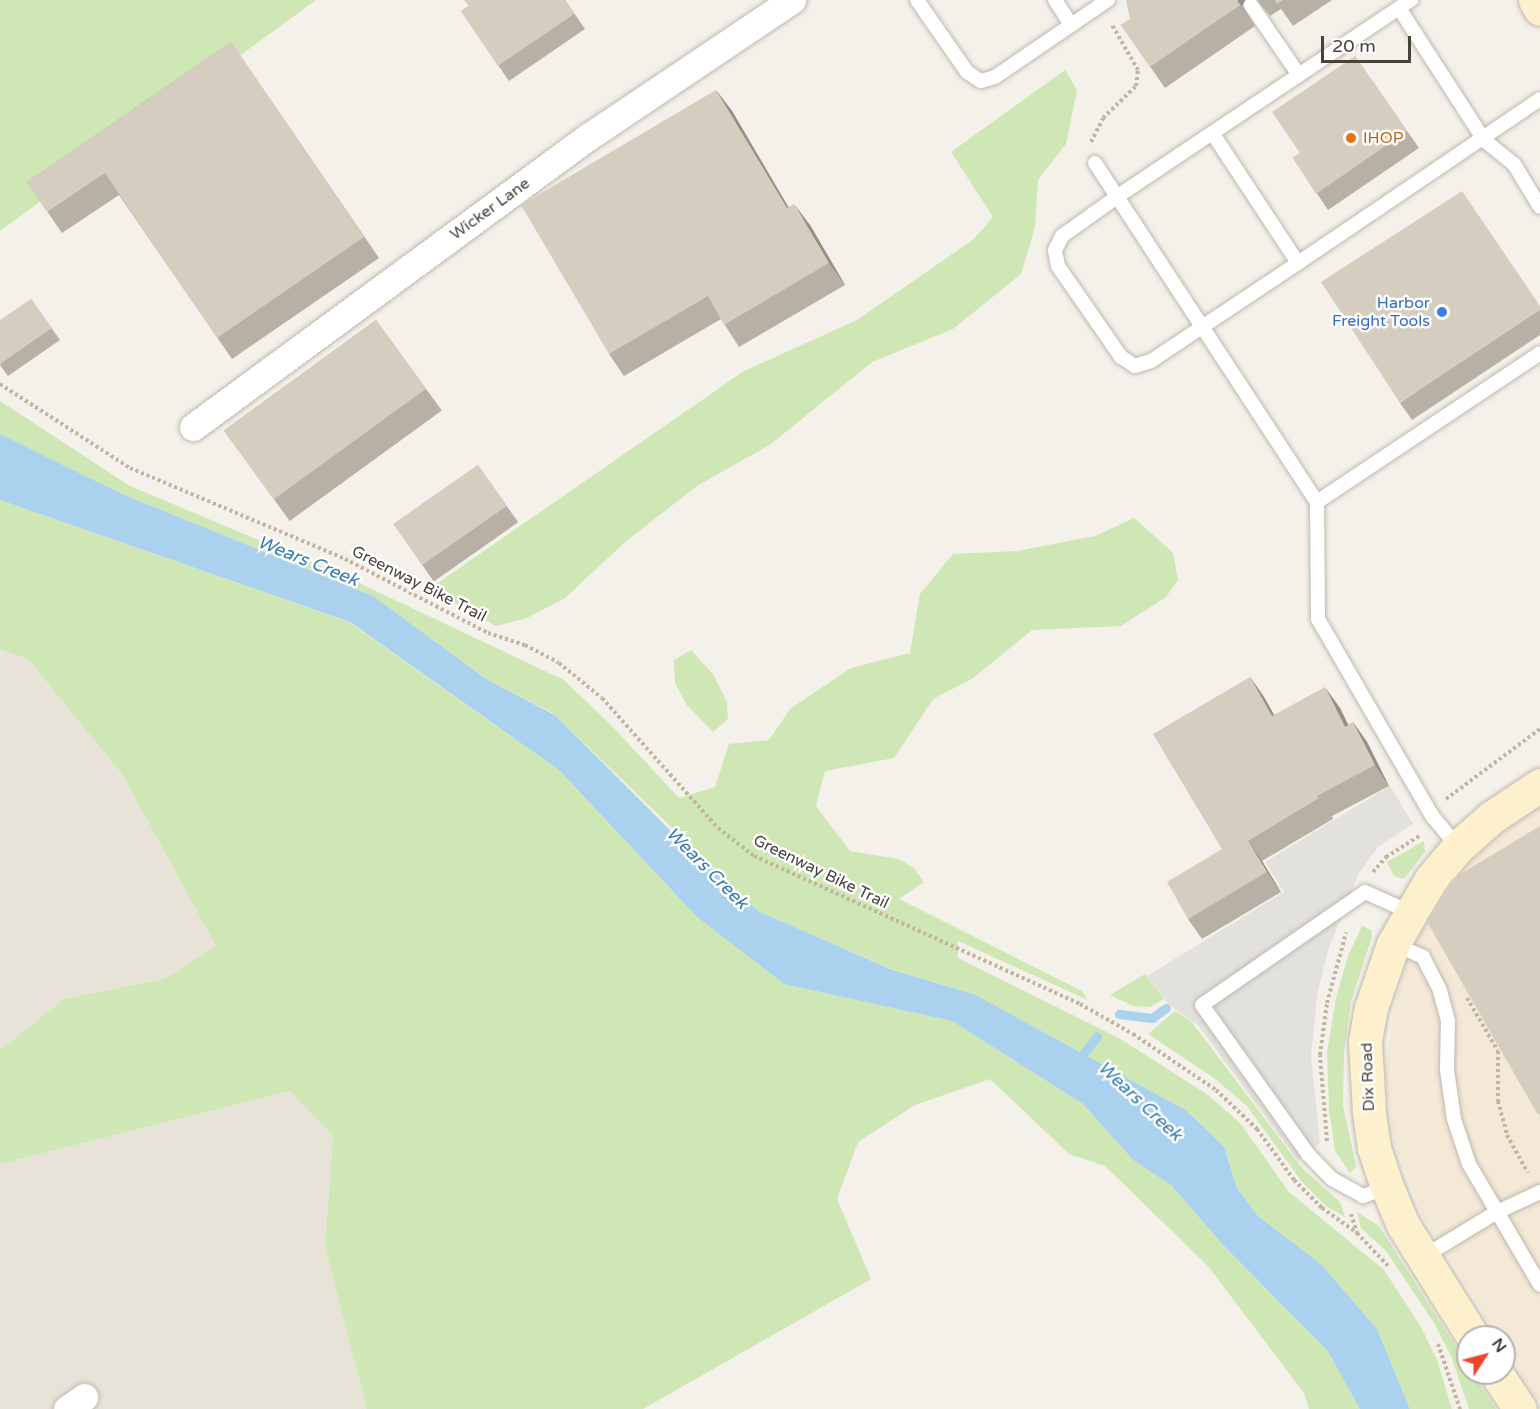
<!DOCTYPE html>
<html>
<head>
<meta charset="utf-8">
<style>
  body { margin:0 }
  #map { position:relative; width:1540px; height:1409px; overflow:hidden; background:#f4f1ea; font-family:"Varela Round",sans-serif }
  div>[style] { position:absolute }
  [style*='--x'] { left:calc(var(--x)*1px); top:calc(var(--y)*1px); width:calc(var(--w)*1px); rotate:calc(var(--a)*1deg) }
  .residential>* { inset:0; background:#e8e3d8 }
  .commercial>* { inset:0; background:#f4e8d7 }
  .green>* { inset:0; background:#cfe6b5 }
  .parking>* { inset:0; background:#e3e1de }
  .water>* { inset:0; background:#aad1ed }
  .stream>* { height:9px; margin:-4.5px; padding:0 4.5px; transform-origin:4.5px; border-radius:4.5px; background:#aad1ed }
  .path>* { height:4px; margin-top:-2px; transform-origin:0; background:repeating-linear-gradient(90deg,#c0b59f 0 3px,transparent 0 6px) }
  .roads { filter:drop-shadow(0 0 2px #bfb9ad) drop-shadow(0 0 2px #bfb9ad) }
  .service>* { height:14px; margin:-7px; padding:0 7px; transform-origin:7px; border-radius:7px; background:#fff }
  .minor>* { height:27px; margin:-13.5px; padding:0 13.5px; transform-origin:13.5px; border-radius:13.5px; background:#fff }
  .secondary>* { height:33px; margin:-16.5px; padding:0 16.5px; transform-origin:16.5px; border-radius:16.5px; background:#fcf1cc }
  .wall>* { inset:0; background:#b7b0a5; transform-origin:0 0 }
  .shaded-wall>* { inset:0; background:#959086 }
  .building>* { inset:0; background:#d5cdc0; transform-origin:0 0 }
  .dots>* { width:16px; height:16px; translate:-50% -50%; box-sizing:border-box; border:3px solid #fff; border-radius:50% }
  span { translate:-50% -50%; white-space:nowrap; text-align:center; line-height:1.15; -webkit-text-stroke:5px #fff; paint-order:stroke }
  .food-label { font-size:16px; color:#c56008 }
  .left { translate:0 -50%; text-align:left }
  .street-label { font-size:16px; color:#484238 }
  .shop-label { font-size:16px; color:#366cbe }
  .right { translate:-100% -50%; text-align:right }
  .water-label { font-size:18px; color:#367baf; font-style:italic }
  .north { position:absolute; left:1456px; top:1325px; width:60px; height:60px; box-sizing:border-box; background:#fff; border:2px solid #b6b3af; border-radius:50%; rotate:54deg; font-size:16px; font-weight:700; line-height:24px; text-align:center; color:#484238 }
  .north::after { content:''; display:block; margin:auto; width:21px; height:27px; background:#ef4626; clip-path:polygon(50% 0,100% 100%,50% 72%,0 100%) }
  .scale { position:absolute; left:1321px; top:36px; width:90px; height:27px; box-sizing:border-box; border:3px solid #484238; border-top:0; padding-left:8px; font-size:18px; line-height:21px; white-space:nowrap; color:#484238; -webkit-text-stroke:4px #fff; paint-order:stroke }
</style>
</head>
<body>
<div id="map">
  <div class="residential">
    <i style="clip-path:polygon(0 649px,28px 659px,122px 774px,216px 946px,164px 979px,64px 999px,0 1050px)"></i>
    <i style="clip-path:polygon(290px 1091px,333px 1136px,325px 1247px,367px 1409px,0 1409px,0 1164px)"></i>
  </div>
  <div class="commercial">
    <i style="clip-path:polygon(1540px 806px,1540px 1398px,1538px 1400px,1504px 1346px,1504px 1337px,1498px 1337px,1423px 1216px,1395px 1145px,1385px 1074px,1394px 1007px,1407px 963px,1429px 915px,1461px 871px,1495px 838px)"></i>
  </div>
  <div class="green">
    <i style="clip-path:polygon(0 0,316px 0,0 231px)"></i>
    <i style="clip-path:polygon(1065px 70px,1077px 90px,1066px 144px,1038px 180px,1035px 227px,1021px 274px,953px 329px,872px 362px,771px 444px,697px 486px,625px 542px,565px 598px,527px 618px,496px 626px,429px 589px,744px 371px,857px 320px,974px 239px,993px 217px,951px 152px)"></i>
    <i style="clip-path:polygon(0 401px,130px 486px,342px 575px,564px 680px,612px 726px,679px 798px,715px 787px,729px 744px,769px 740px,790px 709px,851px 668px,910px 653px,920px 594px,953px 554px,1017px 551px,1095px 536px,1134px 518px,1173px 553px,1178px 580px,1166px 597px,1121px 626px,1032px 630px,972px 679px,933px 699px,894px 758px,825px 771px,816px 806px,850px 851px,899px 859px,914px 868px,924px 882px,899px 899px,1082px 991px,1088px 1000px,958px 941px,958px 958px,1119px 1038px,1208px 1095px,1240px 1123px,1289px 1192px,1384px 1270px,1421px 1327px,1437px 1360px,1452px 1409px,1410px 1409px,1377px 1329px,1322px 1265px,1258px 1216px,1237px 1188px,1224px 1147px,1187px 1111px,976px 995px,891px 969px,758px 911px,553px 713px,486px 679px,373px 596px,122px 494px,0 434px)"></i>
    <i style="clip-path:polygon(0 500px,349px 622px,559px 770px,697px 917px,784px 984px,952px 1021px,1083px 1104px,1133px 1160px,1172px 1186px,1224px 1246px,1327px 1350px,1360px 1409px,1309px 1409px,1304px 1393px,1208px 1266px,1105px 1166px,1069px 1154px,990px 1079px,915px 1105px,858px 1142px,837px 1199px,871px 1279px,643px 1409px,367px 1409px,325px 1247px,333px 1136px,290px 1091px,0 1164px,0 1050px,64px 999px,164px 979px,216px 946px,122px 774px,28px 659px,0 649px)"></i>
    <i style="clip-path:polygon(691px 650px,713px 674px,727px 702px,728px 719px,713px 732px,687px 705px,675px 683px,674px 660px)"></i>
    <i style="clip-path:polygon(1424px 841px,1425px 852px,1404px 879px,1394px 876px,1387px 862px)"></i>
    <i style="clip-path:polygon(1362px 926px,1371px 930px,1372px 936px,1351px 1002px,1344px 1051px,1343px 1105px,1356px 1167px,1350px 1173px,1335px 1151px,1329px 1109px,1327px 1052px,1336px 998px,1348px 956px)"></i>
    <i style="clip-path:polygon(1145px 974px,1164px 999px,1150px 1007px,1133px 1006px,1110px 995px)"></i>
    <i style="clip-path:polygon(1175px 1011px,1191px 1021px,1302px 1168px,1340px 1202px,1345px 1217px,1326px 1206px,1302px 1182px,1247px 1106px,1214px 1078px,1148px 1034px)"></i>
    <i style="clip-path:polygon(1357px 1212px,1379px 1226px,1468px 1366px,1468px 1373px,1472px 1373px,1496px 1409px,1469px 1409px,1451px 1356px,1434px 1323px,1386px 1251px,1361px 1228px)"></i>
  </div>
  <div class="parking">
    <i style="clip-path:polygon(1390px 786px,1413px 824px,1378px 847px,1359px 873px,1328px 951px,1317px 995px,1311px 1057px,1320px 1143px,1298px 1161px,1198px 1025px,1169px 1005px,1147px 976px,1284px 892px,1265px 862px)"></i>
  </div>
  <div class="water">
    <i style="clip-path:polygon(0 434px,122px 494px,373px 596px,486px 679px,555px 715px,679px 839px,758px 911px,890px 969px,976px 995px,1187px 1111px,1224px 1147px,1237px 1188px,1258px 1216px,1322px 1265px,1377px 1329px,1410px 1409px,1360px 1409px,1327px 1350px,1224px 1246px,1172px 1186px,1133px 1160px,1083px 1104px,952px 1021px,784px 984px,697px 917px,559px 770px,350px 622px,0 500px)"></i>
  </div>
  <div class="stream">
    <i style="--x:1119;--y:1014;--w:33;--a:7"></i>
    <i style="--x:1152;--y:1018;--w:17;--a:-36"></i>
    <i style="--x:1076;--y:1063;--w:34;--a:-52"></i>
  </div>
  <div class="path">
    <i style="--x:1091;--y:142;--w:27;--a:-63"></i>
    <i style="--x:1103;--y:118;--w:46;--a:-44.1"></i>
    <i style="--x:1136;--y:86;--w:16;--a:-83"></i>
    <i style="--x:1138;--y:70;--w:52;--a:-120"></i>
    <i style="--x:0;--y:384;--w:155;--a:32.9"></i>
    <i style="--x:130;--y:468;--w:233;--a:22.9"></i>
    <i style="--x:345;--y:559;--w:161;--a:27.4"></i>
    <i style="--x:488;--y:633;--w:39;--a:18"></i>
    <i style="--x:525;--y:645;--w:38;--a:28"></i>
    <i style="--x:559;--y:663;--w:55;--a:39.1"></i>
    <i style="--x:602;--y:698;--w:174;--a:48.3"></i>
    <i style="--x:718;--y:828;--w:46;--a:37.9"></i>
    <i style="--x:754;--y:856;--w:358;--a:24.4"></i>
    <i style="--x:1080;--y:1004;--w:61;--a:29.5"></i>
    <i style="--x:1133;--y:1034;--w:100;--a:34"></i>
    <i style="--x:1216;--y:1090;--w:57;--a:43.6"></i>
    <i style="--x:1257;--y:1129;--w:63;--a:54"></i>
    <i style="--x:1294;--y:1180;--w:40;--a:45"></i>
    <i style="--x:1322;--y:1208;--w:43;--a:35.5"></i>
    <i style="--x:1357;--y:1233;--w:47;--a:46.7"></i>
    <i style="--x:1446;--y:799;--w:117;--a:-36.7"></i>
    <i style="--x:1373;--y:872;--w:20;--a:-49"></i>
    <i style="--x:1386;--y:857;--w:41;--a:-32.2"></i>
    <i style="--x:1467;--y:998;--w:61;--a:59.7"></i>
    <i style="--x:1498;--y:1051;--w:50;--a:90"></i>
    <i style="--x:1498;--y:1101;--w:35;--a:75"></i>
    <i style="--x:1507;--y:1135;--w:43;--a:61.1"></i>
    <i style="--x:1327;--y:1141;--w:86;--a:-94.7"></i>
    <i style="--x:1320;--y:1055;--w:52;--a:-82.3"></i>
    <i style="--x:1327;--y:1003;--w:73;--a:-74.8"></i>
    <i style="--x:1351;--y:1214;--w:20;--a:72"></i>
    <i style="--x:1438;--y:1344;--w:69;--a:71.3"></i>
  </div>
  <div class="roads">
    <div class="service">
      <i style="--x:917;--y:0;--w:88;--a:55.2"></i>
      <i style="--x:967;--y:72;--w:17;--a:33"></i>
      <i style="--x:981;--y:81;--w:15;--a:-16"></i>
      <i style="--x:995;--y:77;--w:137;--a:-34.3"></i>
      <i style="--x:1055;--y:0;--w:30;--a:57"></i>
      <i style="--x:1251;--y:5;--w:85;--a:55.6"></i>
      <i style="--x:1399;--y:8;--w:157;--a:57.2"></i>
      <i style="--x:1484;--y:140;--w:38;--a:39"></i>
      <i style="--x:1514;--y:164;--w:50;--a:58.8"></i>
      <i style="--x:1213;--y:134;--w:154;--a:56.6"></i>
      <i style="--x:1298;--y:263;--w:292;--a:-34.1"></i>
      <i style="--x:1095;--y:163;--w:405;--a:56.8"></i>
      <i style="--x:1317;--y:502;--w:117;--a:89.5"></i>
      <i style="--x:1318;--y:619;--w:229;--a:59.9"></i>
      <i style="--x:1433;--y:817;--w:39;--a:50"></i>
      <i style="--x:1298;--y:263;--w:177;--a:146.3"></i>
      <i style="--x:1151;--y:361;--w:17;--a:163"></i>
      <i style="--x:1135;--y:366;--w:17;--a:-147"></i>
      <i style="--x:1121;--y:357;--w:111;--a:-124.7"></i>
      <i style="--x:1058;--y:266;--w:16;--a:-101"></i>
      <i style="--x:1055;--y:250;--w:16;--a:-63"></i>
      <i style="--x:1062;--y:236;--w:69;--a:-35.5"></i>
      <i style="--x:1118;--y:196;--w:353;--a:-33.8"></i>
      <i style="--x:1317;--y:502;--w:268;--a:-33.7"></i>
      <i style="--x:1393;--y:944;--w:33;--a:23"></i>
      <i style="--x:1423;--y:957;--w:38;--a:63"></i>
      <i style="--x:1440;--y:991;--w:31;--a:75"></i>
      <i style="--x:1448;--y:1021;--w:49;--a:91.2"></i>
      <i style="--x:1447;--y:1070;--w:49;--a:81.9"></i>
      <i style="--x:1454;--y:1119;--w:47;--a:71.6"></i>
      <i style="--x:1469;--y:1164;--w:140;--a:59.6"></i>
      <i style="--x:1387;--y:1187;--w:26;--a:159"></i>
      <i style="--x:1363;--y:1196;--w:35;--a:-151"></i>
      <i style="--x:1332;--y:1179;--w:35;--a:-134"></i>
      <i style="--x:1308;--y:1154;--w:183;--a:-125.4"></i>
      <i style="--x:1202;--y:1005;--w:198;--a:-34.7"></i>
      <i style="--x:1365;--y:892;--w:49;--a:24"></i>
      <i style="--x:1423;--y:1257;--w:84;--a:-31.4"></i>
      <i style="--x:1495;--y:1213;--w:50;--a:-25"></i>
    </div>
    <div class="minor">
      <i style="--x:193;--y:427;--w:490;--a:-36.3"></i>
      <i style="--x:588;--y:137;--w:246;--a:-33.9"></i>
      <i style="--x:67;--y:1409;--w:21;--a:-35"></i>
    </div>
    <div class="secondary">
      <i style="--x:1535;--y:0;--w:10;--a:61"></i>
      <i style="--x:1473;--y:1337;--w:132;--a:-122"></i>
      <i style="--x:1403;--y:1225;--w:41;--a:-112.8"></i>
      <i style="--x:1387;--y:1187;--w:41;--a:-108.4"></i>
      <i style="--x:1374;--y:1148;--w:37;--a:-98"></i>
      <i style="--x:1369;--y:1111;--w:70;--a:-93.3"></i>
      <i style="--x:1365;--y:1041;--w:34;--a:-80"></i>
      <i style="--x:1371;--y:1008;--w:68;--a:-71"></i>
      <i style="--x:1393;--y:944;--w:75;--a:-59.7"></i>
      <i style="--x:1431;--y:879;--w:42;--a:-49.8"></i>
      <i style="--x:1458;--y:847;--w:45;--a:-41.4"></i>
      <i style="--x:1492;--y:817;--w:58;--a:-33.7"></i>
      <i style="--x:1496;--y:1373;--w:43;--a:56.3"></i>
    </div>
  </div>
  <div class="wall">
    <i style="clip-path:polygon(565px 0,585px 29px,509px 81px,461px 11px,469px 6px)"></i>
    <i style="clip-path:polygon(1245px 0,1242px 6px,1255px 26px,1165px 88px,1121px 25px,1130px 19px)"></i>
    <i style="clip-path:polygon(1257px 0,1332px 0,1293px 26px,1281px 9px,1270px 16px)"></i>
    <i style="clip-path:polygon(231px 42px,379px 258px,232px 359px,119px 195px,62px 233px,27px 182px)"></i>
    <i style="clip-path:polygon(1355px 56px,1419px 148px,1328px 210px,1293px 158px,1300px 153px)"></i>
    <i style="clip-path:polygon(716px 90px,732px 111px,788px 207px,810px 225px,845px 285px,739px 347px,721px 319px,624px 376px,609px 354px)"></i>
    <i style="clip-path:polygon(31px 299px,60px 340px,8px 376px,0 365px)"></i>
    <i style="clip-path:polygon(1540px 306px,1540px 335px,1412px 420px,1400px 403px)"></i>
    <i style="left:376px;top:320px;width:112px;height:188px;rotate:54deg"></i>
    <i style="left:478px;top:465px;width:70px;height:103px;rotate:55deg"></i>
    <i style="clip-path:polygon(1250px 677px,1264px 697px,1274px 715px,1340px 708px,1348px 725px,1353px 722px,1367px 742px,1389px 786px,1332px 816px,1333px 819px,1262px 861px,1281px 892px,1202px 939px,1188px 919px,1222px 849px)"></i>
  </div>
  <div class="shaded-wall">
    <i style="clip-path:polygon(1237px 0,1245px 0,1242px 6px,1255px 26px)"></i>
    <i style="clip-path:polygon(716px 90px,732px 111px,802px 230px,787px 208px)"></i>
    <i style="clip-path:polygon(794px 204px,810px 225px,845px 285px,829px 263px)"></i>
    <i style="clip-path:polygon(1250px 677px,1264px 697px,1286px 736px,1272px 716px)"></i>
    <i style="clip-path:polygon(1325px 687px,1340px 708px,1359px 747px,1345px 727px)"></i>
    <i style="clip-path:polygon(1353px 722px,1367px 742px,1389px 786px,1375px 765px)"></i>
    <i style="clip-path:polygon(1248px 841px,1262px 861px,1281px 892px,1267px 872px)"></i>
  </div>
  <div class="building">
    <i style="clip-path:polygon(464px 0,565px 0,574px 14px,498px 66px,461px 11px,469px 6px)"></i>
    <i style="clip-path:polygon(1126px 0,1237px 0,1240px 5px,1150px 67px,1121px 25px,1130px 19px)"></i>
    <i style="clip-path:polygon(1275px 0,1283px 0,1277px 4px)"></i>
    <i style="clip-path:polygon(231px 42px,364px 237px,217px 338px,105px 173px,47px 212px,27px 182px)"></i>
    <i style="clip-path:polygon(1355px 56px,1407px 131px,1316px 194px,1293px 158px,1300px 153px,1272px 112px)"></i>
    <i style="clip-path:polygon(716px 90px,787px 208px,794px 204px,829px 263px,724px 325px,708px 296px,609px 354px,521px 205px)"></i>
    <i style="clip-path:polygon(1462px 191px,1540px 306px,1540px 310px,1400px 403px,1321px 282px)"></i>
    <i style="clip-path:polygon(31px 299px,52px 328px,0 364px,0 320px)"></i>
    <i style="left:376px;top:320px;width:85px;height:188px;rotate:54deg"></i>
    <i style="left:478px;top:465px;width:50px;height:103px;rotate:55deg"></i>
    <i style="clip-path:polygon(1250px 677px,1272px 716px,1325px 687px,1345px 727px,1353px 722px,1375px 765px,1317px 796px,1319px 798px,1248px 841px,1267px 872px,1188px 919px,1167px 882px,1222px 849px,1153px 734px)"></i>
    <i style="clip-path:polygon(1540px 826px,1540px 1114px,1538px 1115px,1426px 920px,1452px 879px)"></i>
  </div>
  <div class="dots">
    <i style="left:1351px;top:138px;background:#e8710a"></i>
    <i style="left:1442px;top:312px;background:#3f7fe0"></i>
  </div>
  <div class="food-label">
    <span class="left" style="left:1363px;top:138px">IHOP</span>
  </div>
  <div class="street-label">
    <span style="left:490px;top:209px;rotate:-36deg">Wicker Lane</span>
    <span style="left:419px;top:584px;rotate:27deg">Greenway Bike Trail</span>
    <span style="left:821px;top:872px;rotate:26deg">Greenway Bike Trail</span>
    <span style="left:1368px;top:1077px;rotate:-92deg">Dix Road</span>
  </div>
  <div class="shop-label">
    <span class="right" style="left:1430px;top:312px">Harbor<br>Freight Tools</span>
  </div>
  <div class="water-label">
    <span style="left:308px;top:561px;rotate:22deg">Wears Creek</span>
    <span style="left:707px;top:868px;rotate:45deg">Wears Creek</span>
    <span style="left:1140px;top:1101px;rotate:43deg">Wears Creek</span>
  </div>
  <div class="north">N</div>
  <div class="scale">20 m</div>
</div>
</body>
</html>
